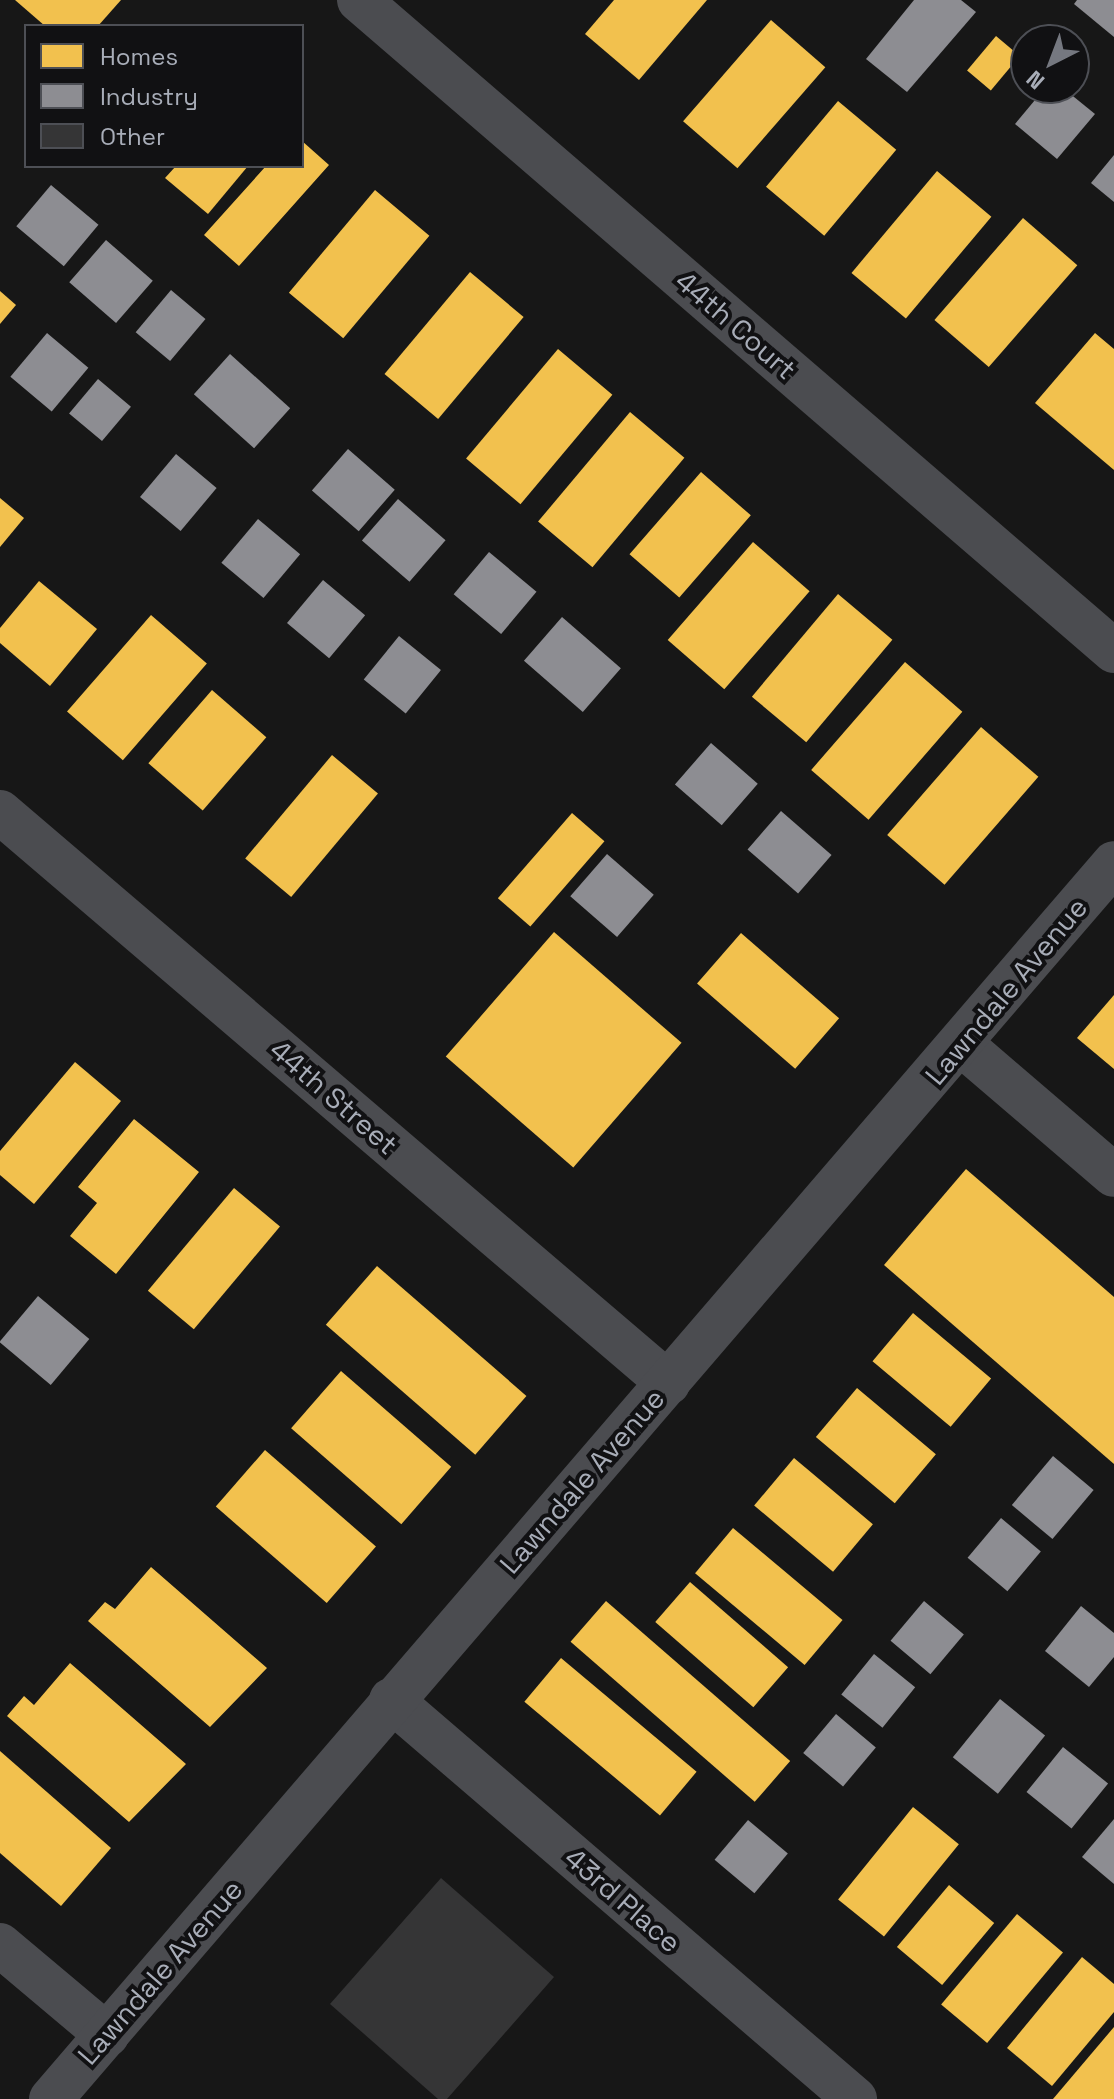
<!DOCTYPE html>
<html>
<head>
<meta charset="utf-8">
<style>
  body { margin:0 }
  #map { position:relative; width:1114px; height:2099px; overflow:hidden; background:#171717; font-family:"Space Grotesk",sans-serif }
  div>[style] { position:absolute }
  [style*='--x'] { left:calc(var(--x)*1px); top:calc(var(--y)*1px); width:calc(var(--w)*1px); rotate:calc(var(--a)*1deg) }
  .homes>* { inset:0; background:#f2c14e; transform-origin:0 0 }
  .industry>* { inset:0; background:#8d8d92; transform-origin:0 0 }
  .building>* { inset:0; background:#353536 }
  .minor>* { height:44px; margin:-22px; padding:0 22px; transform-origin:22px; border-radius:22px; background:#4b4c50 }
  .tertiary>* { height:44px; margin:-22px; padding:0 22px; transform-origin:22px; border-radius:22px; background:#4b4c50 }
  span { translate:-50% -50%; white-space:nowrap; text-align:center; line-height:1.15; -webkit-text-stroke:8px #111113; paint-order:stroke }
  .street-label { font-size:28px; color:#a8adb8 }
  .legend { position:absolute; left:24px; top:24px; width:280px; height:144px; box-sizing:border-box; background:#111113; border:2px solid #4d4f55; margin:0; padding:10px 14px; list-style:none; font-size:24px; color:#a8adb8 }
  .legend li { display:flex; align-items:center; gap:16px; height:40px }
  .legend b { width:40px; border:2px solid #4d4f55 }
  .north { position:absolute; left:1010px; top:24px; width:80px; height:80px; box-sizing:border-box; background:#111113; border:2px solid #4d4f55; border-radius:50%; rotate:222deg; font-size:22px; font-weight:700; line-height:32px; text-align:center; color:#a8adb8 }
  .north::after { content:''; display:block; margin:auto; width:28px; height:36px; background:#757880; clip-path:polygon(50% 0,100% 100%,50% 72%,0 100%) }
</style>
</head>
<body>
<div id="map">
  <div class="homes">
    <i style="clip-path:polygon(15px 0,121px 0,98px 26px,45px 26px)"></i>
    <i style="clip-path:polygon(614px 0,707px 0,639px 80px,585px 34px)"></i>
    <i style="left:771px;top:20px;width:72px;height:134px;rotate:41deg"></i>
    <i style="left:996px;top:36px;width:31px;height:45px;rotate:40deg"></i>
    <i style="left:838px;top:101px;width:76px;height:112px;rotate:40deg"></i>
    <i style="clip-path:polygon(302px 141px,329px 165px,239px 266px,204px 235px,266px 166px,302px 166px)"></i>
    <i style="clip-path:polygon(176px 166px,248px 166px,208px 214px,165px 178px)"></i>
    <i style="left:937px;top:171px;width:71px;height:133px;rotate:40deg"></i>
    <i style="left:375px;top:190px;width:71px;height:134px;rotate:40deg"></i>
    <i style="left:1023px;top:218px;width:72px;height:135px;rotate:41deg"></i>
    <i style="left:470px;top:272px;width:70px;height:133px;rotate:40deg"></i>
    <i style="clip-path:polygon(0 291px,16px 305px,0 324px)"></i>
    <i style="clip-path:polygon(1095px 333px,1114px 349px,1114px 470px,1035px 403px)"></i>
    <i style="left:558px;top:349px;width:71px;height:143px;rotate:40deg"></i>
    <i style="left:630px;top:412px;width:71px;height:143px;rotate:40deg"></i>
    <i style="left:701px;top:472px;width:66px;height:109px;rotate:41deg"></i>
    <i style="clip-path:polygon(0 498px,24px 518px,0 547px)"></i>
    <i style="left:753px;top:542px;width:75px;height:130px;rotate:41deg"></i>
    <i style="clip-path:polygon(39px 581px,97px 629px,50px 686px,0 643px,0 628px)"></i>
    <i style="left:838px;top:594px;width:71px;height:134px;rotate:40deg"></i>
    <i style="left:151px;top:615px;width:74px;height:128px;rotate:41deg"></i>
    <i style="left:905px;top:662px;width:76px;height:143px;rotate:41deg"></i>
    <i style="left:212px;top:690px;width:72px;height:97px;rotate:41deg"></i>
    <i style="left:981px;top:727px;width:76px;height:143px;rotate:41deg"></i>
    <i style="left:332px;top:755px;width:60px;height:135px;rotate:40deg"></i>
    <i style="left:572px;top:813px;width:43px;height:113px;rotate:41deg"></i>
    <i style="left:554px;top:932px;width:169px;height:165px;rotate:41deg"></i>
    <i style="left:741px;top:933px;width:130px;height:67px;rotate:41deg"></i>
    <i style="clip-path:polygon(1114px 995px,1114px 1069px,1077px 1038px)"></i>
    <i style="clip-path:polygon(75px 1062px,121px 1101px,34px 1204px,0 1175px,0 1151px)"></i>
    <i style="clip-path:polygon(134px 1119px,199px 1172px,116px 1274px,70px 1236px,97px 1203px,78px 1187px)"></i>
    <i style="clip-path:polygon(966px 1169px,1114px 1297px,1114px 1464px,884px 1265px)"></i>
    <i style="left:234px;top:1188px;width:60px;height:134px;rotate:40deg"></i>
    <i style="left:377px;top:1266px;width:198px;height:78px;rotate:41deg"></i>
    <i style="left:913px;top:1313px;width:102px;height:63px;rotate:40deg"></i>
    <i style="left:341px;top:1371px;width:146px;height:76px;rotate:41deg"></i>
    <i style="left:857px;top:1388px;width:103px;height:64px;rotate:40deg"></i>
    <i style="left:265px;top:1450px;width:147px;height:75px;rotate:41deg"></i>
    <i style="left:794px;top:1458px;width:103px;height:62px;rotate:40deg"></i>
    <i style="left:733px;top:1528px;width:143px;height:59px;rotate:40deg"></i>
    <i style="clip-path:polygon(151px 1567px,267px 1668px,210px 1727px,88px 1621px,105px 1602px,115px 1609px)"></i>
    <i style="left:690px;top:1582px;width:130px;height:53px;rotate:41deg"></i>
    <i style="left:606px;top:1601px;width:244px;height:54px;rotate:41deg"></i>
    <i style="left:561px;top:1658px;width:177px;height:57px;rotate:40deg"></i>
    <i style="clip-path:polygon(70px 1663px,186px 1764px,129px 1822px,7px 1716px,24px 1696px,34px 1705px)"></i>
    <i style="clip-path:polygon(0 1751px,111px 1848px,61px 1906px,0 1853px)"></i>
    <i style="left:913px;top:1807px;width:59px;height:119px;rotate:39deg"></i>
    <i style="left:949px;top:1885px;width:59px;height:81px;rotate:40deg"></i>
    <i style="left:1017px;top:1914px;width:60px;height:118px;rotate:40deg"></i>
    <i style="clip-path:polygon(1082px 1957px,1114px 1984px,1114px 2012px,1052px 2086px,1007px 2048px)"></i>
    <i style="clip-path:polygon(1114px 2027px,1114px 2099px,1053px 2099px)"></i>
  </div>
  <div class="industry">
    <i style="clip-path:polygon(914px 0,961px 0,976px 12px,907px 92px,866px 59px)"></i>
    <i style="clip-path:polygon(1077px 0,1114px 0,1114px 37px,1074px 4px)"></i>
    <i style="clip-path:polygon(1045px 88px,1063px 88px,1095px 114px,1057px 159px,1015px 124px)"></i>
    <i style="clip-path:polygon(1114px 155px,1114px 202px,1091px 183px)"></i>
    <i style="left:51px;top:185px;width:62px;height:54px;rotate:40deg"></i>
    <i style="left:106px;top:240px;width:62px;height:56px;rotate:41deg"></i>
    <i style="left:171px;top:290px;width:45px;height:55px;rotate:40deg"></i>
    <i style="left:47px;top:333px;width:54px;height:57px;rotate:40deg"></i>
    <i style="left:230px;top:354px;width:81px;height:54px;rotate:42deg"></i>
    <i style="left:98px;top:379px;width:43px;height:45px;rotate:40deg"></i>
    <i style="left:348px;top:449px;width:62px;height:55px;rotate:41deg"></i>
    <i style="left:176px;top:454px;width:53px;height:56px;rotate:40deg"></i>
    <i style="left:398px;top:499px;width:63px;height:55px;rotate:41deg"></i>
    <i style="left:258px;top:519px;width:55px;height:57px;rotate:40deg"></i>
    <i style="left:489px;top:552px;width:62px;height:55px;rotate:40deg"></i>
    <i style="left:323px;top:580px;width:55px;height:56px;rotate:40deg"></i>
    <i style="left:562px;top:617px;width:78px;height:58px;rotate:41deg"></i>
    <i style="left:399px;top:636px;width:54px;height:56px;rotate:39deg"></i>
    <i style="left:711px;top:743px;width:62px;height:55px;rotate:41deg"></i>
    <i style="left:781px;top:811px;width:67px;height:51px;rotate:41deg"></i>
    <i style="left:607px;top:854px;width:62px;height:56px;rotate:41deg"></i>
    <i style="left:38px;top:1296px;width:67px;height:60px;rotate:40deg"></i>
    <i style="left:1053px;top:1456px;width:53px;height:64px;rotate:40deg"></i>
    <i style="left:1001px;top:1518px;width:52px;height:52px;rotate:40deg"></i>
    <i style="left:924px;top:1601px;width:52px;height:52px;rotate:40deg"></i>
    <i style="clip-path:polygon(1081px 1606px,1114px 1633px,1114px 1657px,1089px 1687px,1045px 1651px)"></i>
    <i style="left:874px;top:1654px;width:53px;height:52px;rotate:39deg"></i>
    <i style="left:1000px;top:1699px;width:58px;height:75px;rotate:39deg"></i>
    <i style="left:836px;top:1714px;width:52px;height:51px;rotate:40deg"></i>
    <i style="left:1063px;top:1747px;width:58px;height:58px;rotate:39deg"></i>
    <i style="clip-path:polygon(1114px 1819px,1114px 1884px,1082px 1857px)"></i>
    <i style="left:748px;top:1820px;width:52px;height:52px;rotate:40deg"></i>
  </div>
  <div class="building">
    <i style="clip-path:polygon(441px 1878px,554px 1977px,447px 2099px,438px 2099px,330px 2004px)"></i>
  </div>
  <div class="minor">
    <i style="--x:359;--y:0;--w:997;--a:40.77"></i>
    <i style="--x:0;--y:812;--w:879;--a:40.52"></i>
    <i style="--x:961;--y:1044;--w:201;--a:40.6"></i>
    <i style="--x:391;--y:1700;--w:612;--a:40.69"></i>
    <i style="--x:0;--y:1945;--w:140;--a:40.1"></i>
  </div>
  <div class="tertiary">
    <i style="--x:51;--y:2099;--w:1630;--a:-49.3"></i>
  </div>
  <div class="street-label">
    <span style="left:736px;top:325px;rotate:41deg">44th Court</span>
    <span style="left:1006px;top:991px;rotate:-50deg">Lawndale Avenue</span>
    <span style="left:334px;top:1097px;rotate:41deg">44th Street</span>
    <span style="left:582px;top:1481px;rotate:-49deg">Lawndale Avenue</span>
    <span style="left:623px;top:1900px;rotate:41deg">43rd Place</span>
    <span style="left:160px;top:1972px;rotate:-49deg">Lawndale Avenue</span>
  </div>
  <ul class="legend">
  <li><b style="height:22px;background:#f2c14e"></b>Homes</li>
  <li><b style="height:22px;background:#8d8d92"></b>Industry</li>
  <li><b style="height:22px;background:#353536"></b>Other</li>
  </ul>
  <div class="north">N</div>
</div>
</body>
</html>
